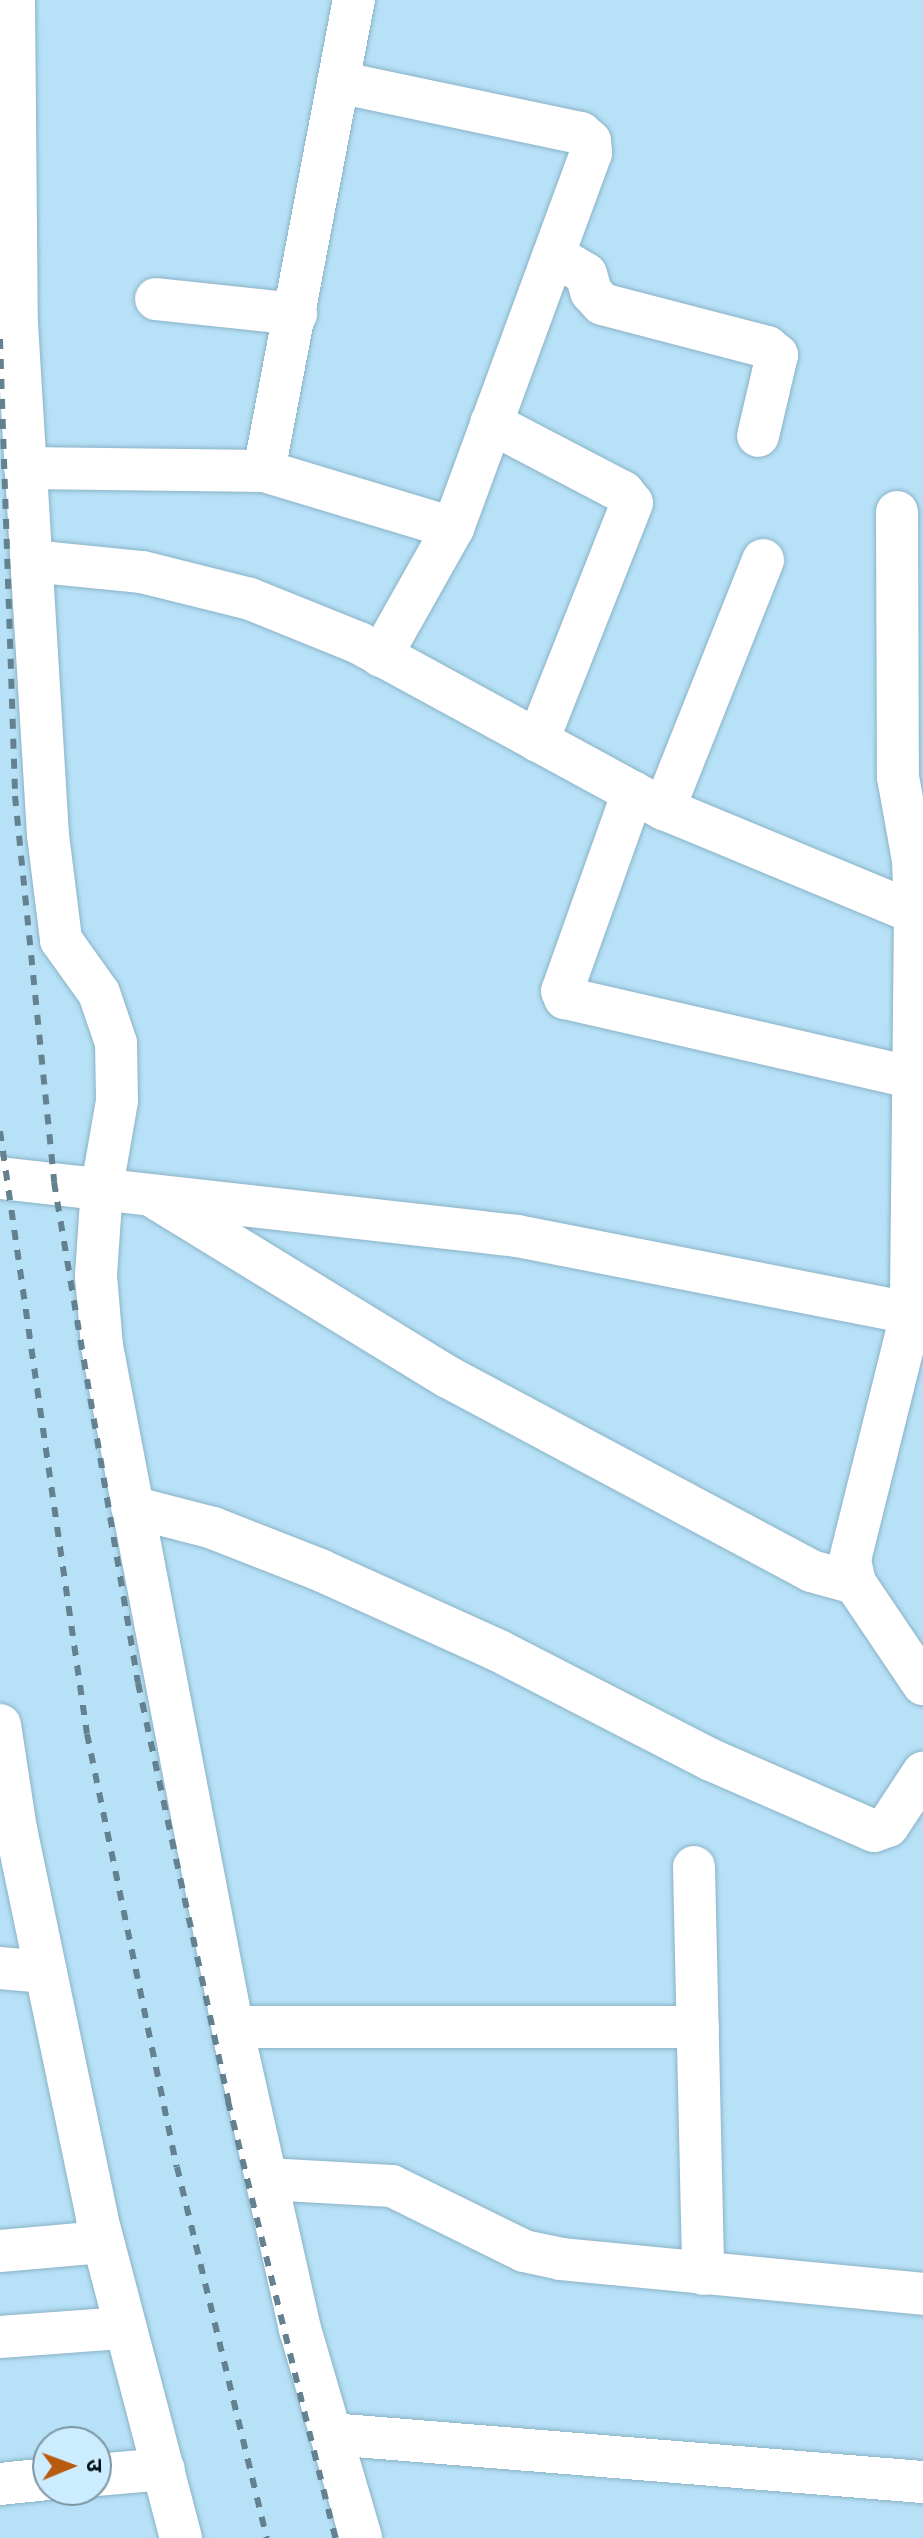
<!DOCTYPE html>
<html>
<head>
<meta charset="utf-8">
<style>
  body { margin:0 }
  #map { position:relative; width:923px; height:2538px; overflow:hidden; background:#b7e1f7; font-family:"Alegreya Sans","Noto Sans Devanagari",sans-serif }
  div>[style] { position:absolute }
  [style*='--x'] { left:calc(var(--x)*1px); top:calc(var(--y)*1px); width:calc(var(--w)*1px); rotate:calc(var(--a)*1deg) }
  .roads { filter:drop-shadow(0 0 2px #8ab2c7) drop-shadow(0 0 2px #8ab2c7) }
  .minor>* { height:42px; margin:-21px; padding:0 21px; transform-origin:21px; border-radius:21px; background:#fff }
  .rail>* { height:6px; margin-top:-3px; transform-origin:0; background:repeating-linear-gradient(90deg,#648190 0 10px,transparent 0 20px) }
  span { translate:-50% -50%; white-space:nowrap; text-align:center; line-height:1.15; -webkit-text-stroke:8px #ccedff; paint-order:stroke }
  .north { position:absolute; left:32px; top:2426px; width:80px; height:80px; box-sizing:border-box; background:#ccedff; border:2px solid #7b94a1; border-radius:50%; rotate:89deg; font-size:22px; font-weight:700; line-height:32px; text-align:center; color:#020e15 }
  .north::after { content:''; display:block; margin:auto; width:28px; height:36px; background:#b95b0f; clip-path:polygon(50% 0,100% 100%,50% 72%,0 100%) }
</style>
</head>
<body>
<div id="map">
  <div class="roads">
    <div class="minor">
      <i style="--x:14;--y:0;--w:324;--a:89.5"></i>
      <i style="--x:17;--y:324;--w:512;--a:86.53"></i>
      <i style="--x:48;--y:835;--w:106;--a:82.9"></i>
      <i style="--x:61;--y:940;--w:65;--a:54.4"></i>
      <i style="--x:99;--y:993;--w:53;--a:71.2"></i>
      <i style="--x:116;--y:1043;--w:58;--a:89"></i>
      <i style="--x:117;--y:1101;--w:87;--a:99.9"></i>
      <i style="--x:102;--y:1187;--w:89;--a:93.9"></i>
      <i style="--x:96;--y:1276;--w:70;--a:85.1"></i>
      <i style="--x:102;--y:1346;--w:712;--a:79.15"></i>
      <i style="--x:236;--y:2045;--w:291;--a:77.3"></i>
      <i style="--x:300;--y:2329;--w:218;--a:73.7"></i>
      <i style="--x:338;--y:82;--w:248;--a:11.9"></i>
      <i style="--x:581;--y:133;--w:12;--a:42"></i>
      <i style="--x:590;--y:141;--w:12;--a:85"></i>
      <i style="--x:591;--y:153;--w:400;--a:110.2"></i>
      <i style="--x:453;--y:528;--w:147;--a:119.4"></i>
      <i style="--x:554;--y:255;--w:37;--a:31"></i>
      <i style="--x:586;--y:274;--w:19;--a:74"></i>
      <i style="--x:591;--y:292;--w:16;--a:47"></i>
      <i style="--x:602;--y:304;--w:171;--a:14.6"></i>
      <i style="--x:767;--y:347;--w:13;--a:39"></i>
      <i style="--x:777;--y:355;--w:83;--a:103.2"></i>
      <i style="--x:156;--y:299;--w:141;--a:6.1"></i>
      <i style="--x:491;--y:423;--w:149;--a:27.6"></i>
      <i style="--x:623;--y:492;--w:14;--a:51"></i>
      <i style="--x:632;--y:503;--w:256;--a:111.6"></i>
      <i style="--x:25;--y:468;--w:239;--a:0.7"></i>
      <i style="--x:264;--y:471;--w:197;--a:16.8"></i>
      <i style="--x:264;--y:471;--w:480;--a:-79.2"></i>
      <i style="--x:897;--y:512;--w:265;--a:89.8"></i>
      <i style="--x:898;--y:777;--w:84;--a:79.8"></i>
      <i style="--x:913;--y:860;--w:53;--a:87.8"></i>
      <i style="--x:915;--y:913;--w:402;--a:90.6"></i>
      <i style="--x:911;--y:1315;--w:252;--a:104"></i>
      <i style="--x:850;--y:1560;--w:24;--a:78"></i>
      <i style="--x:855;--y:1583;--w:122;--a:56"></i>
      <i style="--x:31;--y:561;--w:112;--a:5.7"></i>
      <i style="--x:142;--y:572;--w:111;--a:14"></i>
      <i style="--x:250;--y:599;--w:118;--a:22"></i>
      <i style="--x:359;--y:643;--w:347;--a:28.6"></i>
      <i style="--x:664;--y:809;--w:272;--a:22.5"></i>
      <i style="--x:633;--y:792;--w:211;--a:109.6"></i>
      <i style="--x:562;--y:991;--w:8;--a:67"></i>
      <i style="--x:565;--y:998;--w:357;--a:12.9"></i>
      <i style="--x:664;--y:809;--w:268;--a:-68.3"></i>
      <i style="--x:0;--y:1178;--w:520;--a:6.4"></i>
      <i style="--x:517;--y:1236;--w:414;--a:11.1"></i>
      <i style="--x:154;--y:1197;--w:345;--a:31.5"></i>
      <i style="--x:448;--y:1377;--w:412;--a:28.1"></i>
      <i style="--x:811;--y:1571;--w:46;--a:15.3"></i>
      <i style="--x:132;--y:1507;--w:84;--a:14.5"></i>
      <i style="--x:213;--y:1528;--w:115;--a:21.4"></i>
      <i style="--x:320;--y:1570;--w:196;--a:24.3"></i>
      <i style="--x:499;--y:1651;--w:236;--a:27.2"></i>
      <i style="--x:709;--y:1759;--w:180;--a:23.6"></i>
      <i style="--x:874;--y:1831;--w:15;--a:-20"></i>
      <i style="--x:888;--y:1826;--w:64;--a:-56.6"></i>
      <i style="--x:0;--y:1725;--w:105;--a:81.3"></i>
      <i style="--x:16;--y:1829;--w:397;--a:78.2"></i>
      <i style="--x:97;--y:2218;--w:331;--a:75.3"></i>
      <i style="--x:694;--y:1867;--w:407;--a:88.7"></i>
      <i style="--x:0;--y:1968;--w:46;--a:5"></i>
      <i style="--x:233;--y:2027;--w:465;--a:0"></i>
      <i style="--x:267;--y:2179;--w:125;--a:3.2"></i>
      <i style="--x:392;--y:2186;--w:147;--a:26.2"></i>
      <i style="--x:524;--y:2251;--w:38;--a:12"></i>
      <i style="--x:561;--y:2259;--w:364;--a:5.5"></i>
      <i style="--x:0;--y:2251;--w:103;--a:-5"></i>
      <i style="--x:0;--y:2337;--w:124;--a:-4.2"></i>
      <i style="--x:331;--y:2434;--w:594;--a:4.64"></i>
      <i style="--x:96;--y:2475;--w:68;--a:-5"></i>
      <i style="--x:0;--y:2484;--w:48;--a:-5.9"></i>
    </div>
  </div>
  <div class="rail">
    <i style="--x:0;--y:339;--w:457;--a:88.1"></i>
    <i style="--x:15;--y:796;--w:388;--a:84.2"></i>
    <i style="--x:54;--y:1182;--w:508;--a:80.48"></i>
    <i style="--x:138;--y:1683;--w:428;--a:77.8"></i>
    <i style="--x:228;--y:2101;--w:450;--a:76.2"></i>
    <i style="--x:0;--y:1131;--w:609;--a:81.79"></i>
    <i style="--x:87;--y:1734;--w:442;--a:78.3"></i>
    <i style="--x:177;--y:2167;--w:382;--a:76.4"></i>
  </div>
  <div class="north">उ</div>
</div>
</body>
</html>
